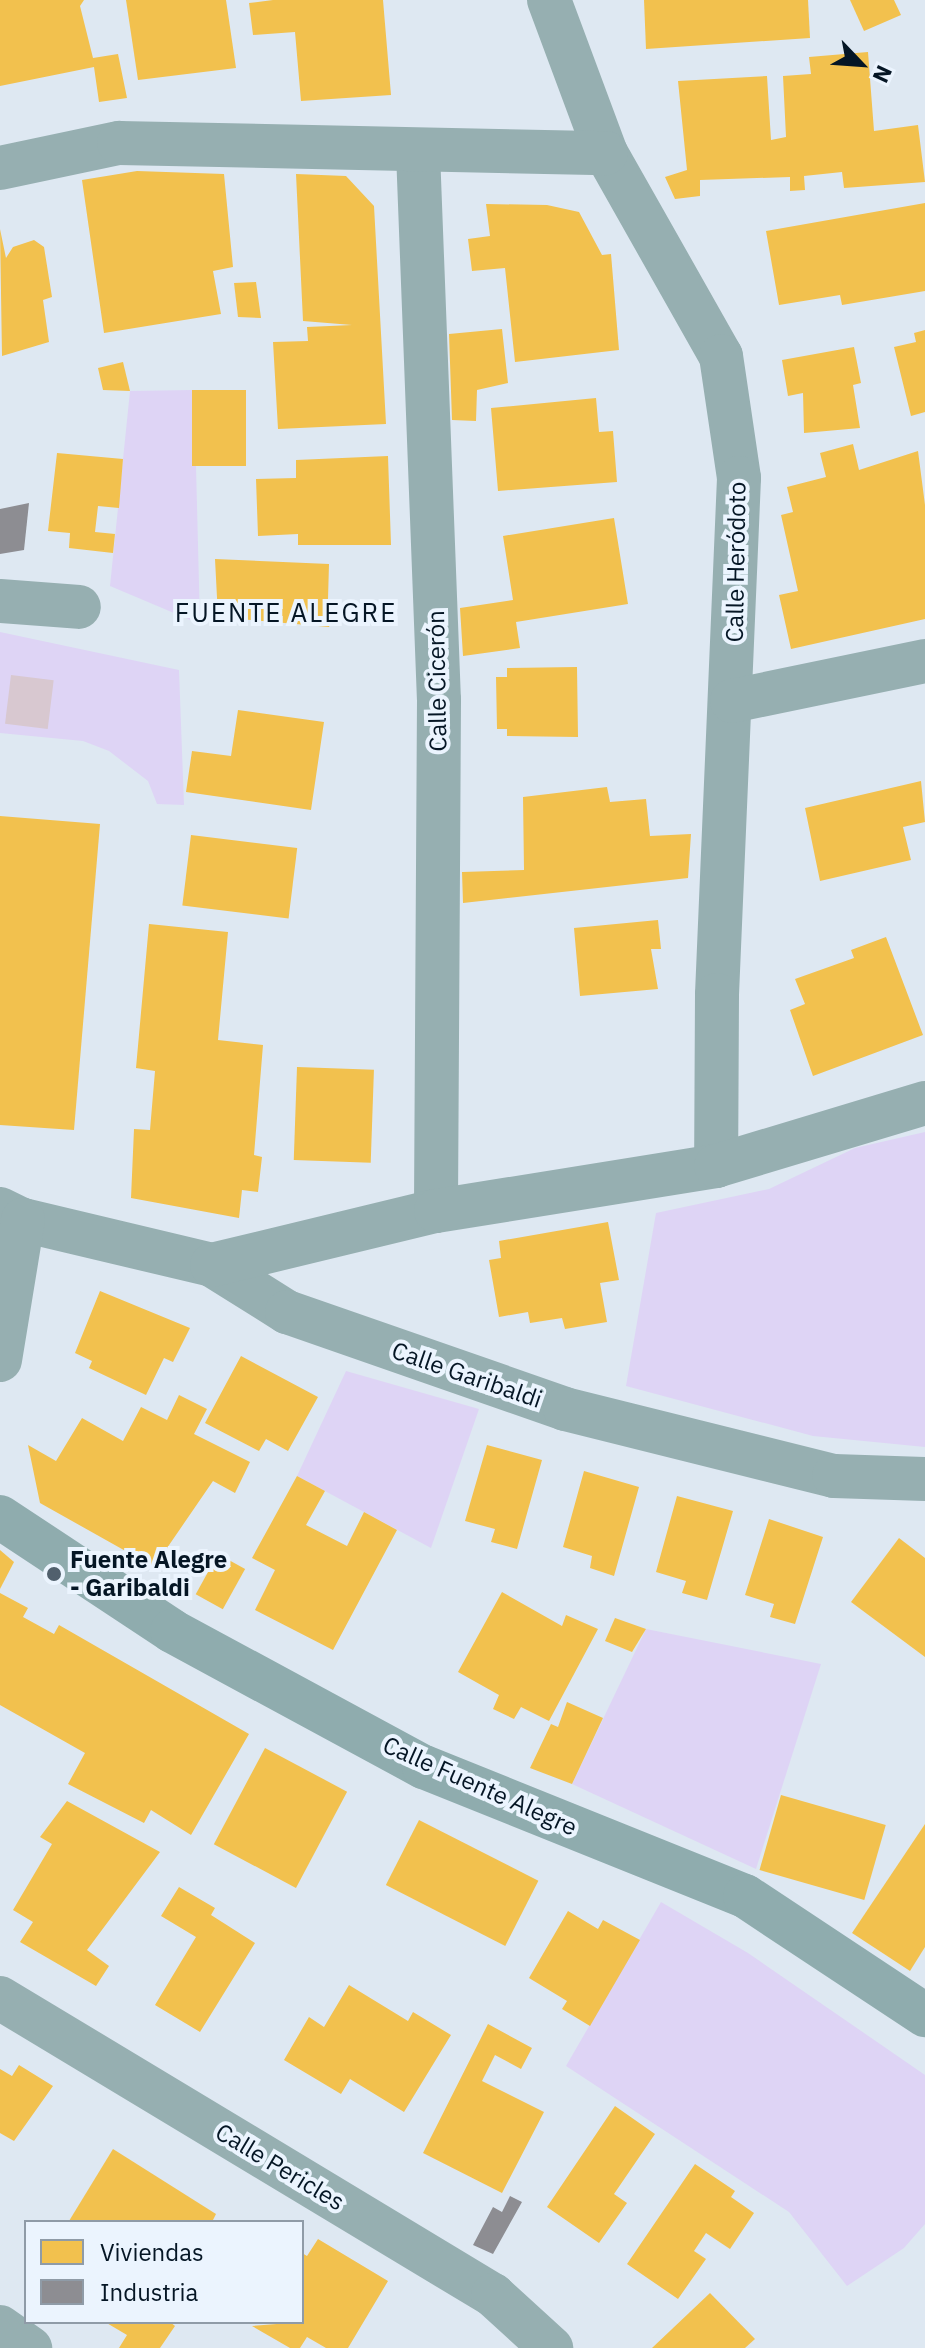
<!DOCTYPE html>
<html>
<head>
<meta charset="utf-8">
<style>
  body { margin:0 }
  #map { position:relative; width:925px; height:2348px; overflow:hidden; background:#dee8f2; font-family:"IBM Plex Sans",sans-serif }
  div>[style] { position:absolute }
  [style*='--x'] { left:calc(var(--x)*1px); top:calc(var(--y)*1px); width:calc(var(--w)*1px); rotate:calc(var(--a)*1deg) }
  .green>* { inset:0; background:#ded4f5 }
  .homes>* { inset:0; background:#f2c14e; transform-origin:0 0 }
  .industry>* { inset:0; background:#8d8d92 }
  .building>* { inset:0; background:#d8c8d0; transform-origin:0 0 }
  .street>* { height:44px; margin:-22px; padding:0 22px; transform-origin:22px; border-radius:22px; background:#96afb1 }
  .secondary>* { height:44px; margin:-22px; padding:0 22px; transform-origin:22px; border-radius:22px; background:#8facae }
  .dots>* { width:22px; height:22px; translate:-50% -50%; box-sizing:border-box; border:4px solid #ebf4fe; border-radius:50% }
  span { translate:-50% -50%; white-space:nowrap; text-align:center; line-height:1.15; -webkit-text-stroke:8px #ebf4fe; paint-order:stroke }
  .street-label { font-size:24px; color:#051625 }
  .poi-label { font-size:24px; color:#051625; font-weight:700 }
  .left { translate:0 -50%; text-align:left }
  .neighbourhood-label { font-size:26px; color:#051625; letter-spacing:2px }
  .legend { position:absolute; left:24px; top:2220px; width:280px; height:104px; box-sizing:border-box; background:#ebf4fe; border:2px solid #8f9ba7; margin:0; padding:10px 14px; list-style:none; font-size:24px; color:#051625 }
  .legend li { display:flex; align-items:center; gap:16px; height:40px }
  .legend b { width:40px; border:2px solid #8f9ba7 }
  .north { position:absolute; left:821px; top:24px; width:80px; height:80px; -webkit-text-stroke:6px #ebf4fe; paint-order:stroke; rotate:115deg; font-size:22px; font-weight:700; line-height:32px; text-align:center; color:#051625 }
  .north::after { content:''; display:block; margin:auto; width:28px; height:36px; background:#051625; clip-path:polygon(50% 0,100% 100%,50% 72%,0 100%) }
</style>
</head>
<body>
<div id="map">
  <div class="green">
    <i style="clip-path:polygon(192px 390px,196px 466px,200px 624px,110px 586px,130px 391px)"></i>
    <i style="clip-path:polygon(0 632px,179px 670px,184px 805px,157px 804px,148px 781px,109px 751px,83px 741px,0 733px)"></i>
    <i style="clip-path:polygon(925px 1132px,925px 1447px,813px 1436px,626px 1386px,656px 1213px,769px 1189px,855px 1148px)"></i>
    <i style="clip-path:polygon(346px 1371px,479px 1409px,431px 1548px,297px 1476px)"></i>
    <i style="clip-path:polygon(646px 1629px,821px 1664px,756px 1869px,572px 1784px)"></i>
    <i style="clip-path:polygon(661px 1902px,748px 1953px,925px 2075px,925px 2224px,904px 2248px,847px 2286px,789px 2212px,566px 2066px)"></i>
  </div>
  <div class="homes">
    <i style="clip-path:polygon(0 0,84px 0,80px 6px,93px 58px,118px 54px,127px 98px,99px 102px,94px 67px,0 86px)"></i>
    <i style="clip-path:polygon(126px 0,226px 0,236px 68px,138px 80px)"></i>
    <i style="clip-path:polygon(273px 0,383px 0,391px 95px,301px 101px,295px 32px,253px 35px,249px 3px)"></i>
    <i style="clip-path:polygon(644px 0,808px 0,810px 38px,646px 49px)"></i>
    <i style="clip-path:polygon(850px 0,894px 0,901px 15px,864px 31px)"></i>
    <i style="clip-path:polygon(868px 52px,874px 131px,918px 125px,925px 182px,844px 188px,842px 172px,804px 176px,805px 190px,790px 191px,790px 177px,700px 180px,700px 196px,675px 199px,665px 177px,687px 170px,678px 81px,767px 76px,771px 140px,786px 137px,783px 76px,811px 74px,809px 57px)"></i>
    <i style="clip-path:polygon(137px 171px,224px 174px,233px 267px,213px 271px,221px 314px,104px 333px,82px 180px)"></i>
    <i style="clip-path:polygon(296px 174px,346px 176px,374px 206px,386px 424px,278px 429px,273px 342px,308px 341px,307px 327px,352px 325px,303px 321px)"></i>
    <i style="clip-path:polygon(925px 203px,925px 291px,842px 305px,840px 295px,779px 305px,766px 231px)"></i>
    <i style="clip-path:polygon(486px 204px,547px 205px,579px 212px,602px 255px,611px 254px,619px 350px,515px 362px,505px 268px,472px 271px,468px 239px,490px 236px)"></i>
    <i style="clip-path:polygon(0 229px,6px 258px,13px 247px,34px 240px,44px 247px,52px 297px,43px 300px,49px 342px,2px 356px)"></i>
    <i style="clip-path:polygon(256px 282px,261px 318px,238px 317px,234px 283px)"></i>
    <i style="clip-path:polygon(502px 329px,508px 383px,477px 390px,476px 421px,452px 420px,449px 334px)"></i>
    <i style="clip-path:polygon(925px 330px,925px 412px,911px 416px,894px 347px,916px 342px,914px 333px)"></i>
    <i style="clip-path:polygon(854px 347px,861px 383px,853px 385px,860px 428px,804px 433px,803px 393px,788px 396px,782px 360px)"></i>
    <i style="clip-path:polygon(123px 362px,130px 391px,103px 390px,98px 368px)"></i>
    <i style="left:192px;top:390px;width:54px;height:76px"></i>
    <i style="clip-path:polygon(596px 398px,599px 432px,613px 431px,617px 482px,498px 491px,491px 408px)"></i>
    <i style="clip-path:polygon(853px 444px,859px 470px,918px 451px,925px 505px,925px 619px,791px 649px,779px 595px,798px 591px,781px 515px,793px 512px,787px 487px,826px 477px,820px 453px)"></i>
    <i style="clip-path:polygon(57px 453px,123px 459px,119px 508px,98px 506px,95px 532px,115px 534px,113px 553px,69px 548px,70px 533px,48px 531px)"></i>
    <i style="clip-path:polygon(388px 456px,391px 545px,298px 545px,298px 534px,258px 536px,256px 479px,296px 478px,296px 460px)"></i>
    <i style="clip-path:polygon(614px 518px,628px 604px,516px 622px,520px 648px,463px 656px,460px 608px,513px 600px,503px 536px)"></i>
    <i style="clip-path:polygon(215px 559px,329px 564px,328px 599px,337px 608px,329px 627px,218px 617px)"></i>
    <i style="clip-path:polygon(577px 667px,578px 737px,507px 736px,507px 729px,497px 729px,496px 677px,507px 677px,507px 668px)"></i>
    <i style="clip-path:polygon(238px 710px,324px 722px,311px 810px,186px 792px,192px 751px,231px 756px)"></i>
    <i style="clip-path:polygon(921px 781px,925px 822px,903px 827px,911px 860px,820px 881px,805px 808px)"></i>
    <i style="clip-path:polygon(607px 787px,610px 802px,646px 799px,650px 836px,691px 834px,688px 878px,463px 903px,462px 872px,524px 870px,523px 797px)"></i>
    <i style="clip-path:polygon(0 816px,100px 824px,74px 1130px,0 1125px)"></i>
    <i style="left:191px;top:835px;width:107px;height:71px;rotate:7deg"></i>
    <i style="clip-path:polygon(658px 920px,661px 949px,651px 949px,658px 989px,580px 996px,574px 928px)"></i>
    <i style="clip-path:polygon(149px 924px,228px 932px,218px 1040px,263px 1045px,254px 1155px,262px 1157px,258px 1192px,242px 1190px,239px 1218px,131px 1198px,134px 1129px,150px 1130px,155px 1071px,136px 1068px)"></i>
    <i style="clip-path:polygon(886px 937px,923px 1035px,813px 1076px,790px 1010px,805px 1004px,795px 979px,854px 958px,851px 950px)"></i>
    <i style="left:297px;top:1067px;width:77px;height:93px;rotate:2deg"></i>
    <i style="clip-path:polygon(608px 1222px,619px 1280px,600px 1283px,607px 1322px,565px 1329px,562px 1318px,530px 1323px,528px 1312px,499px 1317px,489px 1260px,501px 1258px,499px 1241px)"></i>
    <i style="clip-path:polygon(100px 1291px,190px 1328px,173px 1362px,164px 1358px,146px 1395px,89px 1368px,92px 1361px,75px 1353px)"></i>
    <i style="clip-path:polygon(241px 1356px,318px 1397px,288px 1451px,266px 1439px,259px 1451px,205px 1423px)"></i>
    <i style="clip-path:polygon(179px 1395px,207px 1409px,194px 1434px,250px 1462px,235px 1493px,213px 1481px,154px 1567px,40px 1503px,28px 1445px,56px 1461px,82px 1418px,123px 1441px,141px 1407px,167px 1420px)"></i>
    <i style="clip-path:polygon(487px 1445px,542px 1460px,517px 1549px,491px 1542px,495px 1529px,465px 1521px)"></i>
    <i style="clip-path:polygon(584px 1471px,639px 1487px,614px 1576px,590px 1568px,592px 1556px,563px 1547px)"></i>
    <i style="clip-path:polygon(297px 1476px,325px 1491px,306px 1525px,347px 1546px,364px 1512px,397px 1530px,333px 1650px,255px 1610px,275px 1570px,252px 1558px)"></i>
    <i style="clip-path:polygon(677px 1496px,733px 1511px,707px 1600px,682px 1593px,686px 1581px,656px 1572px)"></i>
    <i style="clip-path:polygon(769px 1519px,823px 1537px,795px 1624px,770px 1617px,774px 1604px,745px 1595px)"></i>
    <i style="clip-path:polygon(899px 1538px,925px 1558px,925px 1657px,851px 1602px)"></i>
    <i style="clip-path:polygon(0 1550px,14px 1562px,0 1589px)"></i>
    <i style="left:218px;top:1554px;width:31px;height:46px;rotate:29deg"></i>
    <i style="clip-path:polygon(502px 1592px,562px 1626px,566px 1615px,598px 1629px,549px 1721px,521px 1707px,514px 1719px,493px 1709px,499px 1695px,458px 1672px)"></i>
    <i style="clip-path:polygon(0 1593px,28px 1608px,23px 1617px,54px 1634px,59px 1625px,249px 1734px,191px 1835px,151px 1810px,144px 1823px,68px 1784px,85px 1753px,0 1705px)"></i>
    <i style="clip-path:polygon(615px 1618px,646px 1629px,632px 1652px,605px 1641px)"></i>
    <i style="clip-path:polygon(567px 1702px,603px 1718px,572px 1784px,530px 1768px,551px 1724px,558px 1727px)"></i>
    <i style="left:265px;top:1748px;width:93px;height:109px;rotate:28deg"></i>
    <i style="left:781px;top:1795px;width:109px;height:78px;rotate:16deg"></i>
    <i style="clip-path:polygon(67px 1801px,160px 1852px,87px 1950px,109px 1966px,96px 1986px,20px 1942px,33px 1922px,13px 1910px,52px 1844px,40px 1837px)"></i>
    <i style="left:419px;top:1820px;width:134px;height:73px;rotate:27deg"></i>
    <i style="clip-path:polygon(925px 1824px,925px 1947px,910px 1971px,852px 1933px)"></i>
    <i style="clip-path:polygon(179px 1887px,215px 1908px,211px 1915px,255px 1943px,200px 2032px,155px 2005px,196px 1937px,161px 1916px)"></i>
    <i style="clip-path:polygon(568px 1911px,598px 1929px,603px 1920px,640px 1940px,590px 2026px,562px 2009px,567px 2001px,529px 1978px)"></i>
    <i style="clip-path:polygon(349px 1985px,408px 2021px,413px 2012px,451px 2035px,404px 2112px,350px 2079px,341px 2094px,284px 2060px,309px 2017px,324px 2027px)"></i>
    <i style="clip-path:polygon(488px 2024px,532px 2048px,521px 2069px,495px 2055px,482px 2081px,544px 2112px,502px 2193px,423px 2153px)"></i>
    <i style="clip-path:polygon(19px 2065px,53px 2086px,14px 2141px,0 2133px,0 2069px,12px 2076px)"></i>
    <i style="clip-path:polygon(615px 2106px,655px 2134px,614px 2194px,627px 2203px,599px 2243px,547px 2207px)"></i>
    <i style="clip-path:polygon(113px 2149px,216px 2214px,212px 2222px,69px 2221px)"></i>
    <i style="clip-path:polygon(695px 2164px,735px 2191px,731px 2197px,754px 2213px,730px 2249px,706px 2233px,694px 2251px,706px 2259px,678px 2299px,627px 2264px)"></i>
    <i style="clip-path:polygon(318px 2239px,388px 2281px,348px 2348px,326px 2348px,307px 2337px,300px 2348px,290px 2348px,252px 2326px,302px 2322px,302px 2253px,307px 2256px)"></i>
    <i style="clip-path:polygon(710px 2293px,755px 2339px,745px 2348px,652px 2348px)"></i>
    <i style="clip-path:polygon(105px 2322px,170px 2322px,175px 2326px,160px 2348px,119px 2348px,127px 2335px)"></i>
  </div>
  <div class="industry">
    <i style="clip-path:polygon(29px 503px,24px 550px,0 554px,0 509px)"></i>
    <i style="clip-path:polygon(510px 2196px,522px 2202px,493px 2254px,473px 2245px,493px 2207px,502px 2212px)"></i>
  </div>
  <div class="building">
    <i style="left:11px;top:675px;width:43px;height:49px;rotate:7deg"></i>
  </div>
  <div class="street">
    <i style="--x:549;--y:0;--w:163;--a:69.6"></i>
    <i style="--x:606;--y:153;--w:233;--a:60.5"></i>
    <i style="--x:721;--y:356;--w:123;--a:81.6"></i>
    <i style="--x:739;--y:478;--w:517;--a:92.44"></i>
    <i style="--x:717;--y:995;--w:171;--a:90.3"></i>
    <i style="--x:418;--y:152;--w:548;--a:87.81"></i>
    <i style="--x:439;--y:700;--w:511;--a:90.34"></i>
    <i style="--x:0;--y:168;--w:122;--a:-11.9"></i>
    <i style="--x:119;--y:143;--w:487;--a:1.2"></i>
    <i style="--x:0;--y:601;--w:79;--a:4.3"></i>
    <i style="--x:732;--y:701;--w:197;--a:-11.7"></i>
    <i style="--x:0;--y:1209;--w:25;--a:26"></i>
    <i style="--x:23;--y:1220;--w:194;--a:13.4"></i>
    <i style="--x:212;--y:1265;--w:89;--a:32.1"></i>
    <i style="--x:287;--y:1312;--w:294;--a:19.2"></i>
    <i style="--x:565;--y:1409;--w:277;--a:14"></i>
    <i style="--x:834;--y:1476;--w:91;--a:1.9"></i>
    <i style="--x:212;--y:1265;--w:230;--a:-13.6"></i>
    <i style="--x:436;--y:1211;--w:284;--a:-9.1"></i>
    <i style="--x:716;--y:1166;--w:218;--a:-16.8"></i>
    <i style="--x:0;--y:1360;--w:142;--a:-80.7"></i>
    <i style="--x:0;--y:1998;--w:576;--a:31.07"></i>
    <i style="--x:493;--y:2295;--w:79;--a:42.4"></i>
    <i style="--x:0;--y:2327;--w:37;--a:35"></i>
  </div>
  <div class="secondary">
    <i style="--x:0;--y:1517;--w:206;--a:33.5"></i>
    <i style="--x:172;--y:1631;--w:286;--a:28.4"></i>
    <i style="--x:424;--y:1767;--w:346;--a:21.9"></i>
    <i style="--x:745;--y:1896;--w:216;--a:33.5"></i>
  </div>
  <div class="dots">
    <i style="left:54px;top:1574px;background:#51606d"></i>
  </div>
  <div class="street-label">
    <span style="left:736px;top:562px;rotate:-89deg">Calle Heródoto</span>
    <span style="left:437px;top:681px;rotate:-91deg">Calle Cicerón</span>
    <span style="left:467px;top:1375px;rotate:19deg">Calle Garibaldi</span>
    <span style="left:480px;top:1786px;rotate:24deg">Calle Fuente Alegre</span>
    <span style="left:280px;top:2167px;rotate:31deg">Calle Pericles</span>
  </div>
  <div class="poi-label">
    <span class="left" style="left:70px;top:1574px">Fuente Alegre<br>- Garibaldi</span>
  </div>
  <div class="neighbourhood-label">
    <span style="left:286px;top:613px">FUENTE ALEGRE</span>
  </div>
  <ul class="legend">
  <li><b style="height:22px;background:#f2c14e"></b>Viviendas</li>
  <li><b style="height:22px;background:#8d8d92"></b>Industria</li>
  </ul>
  <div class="north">N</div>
</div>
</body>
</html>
